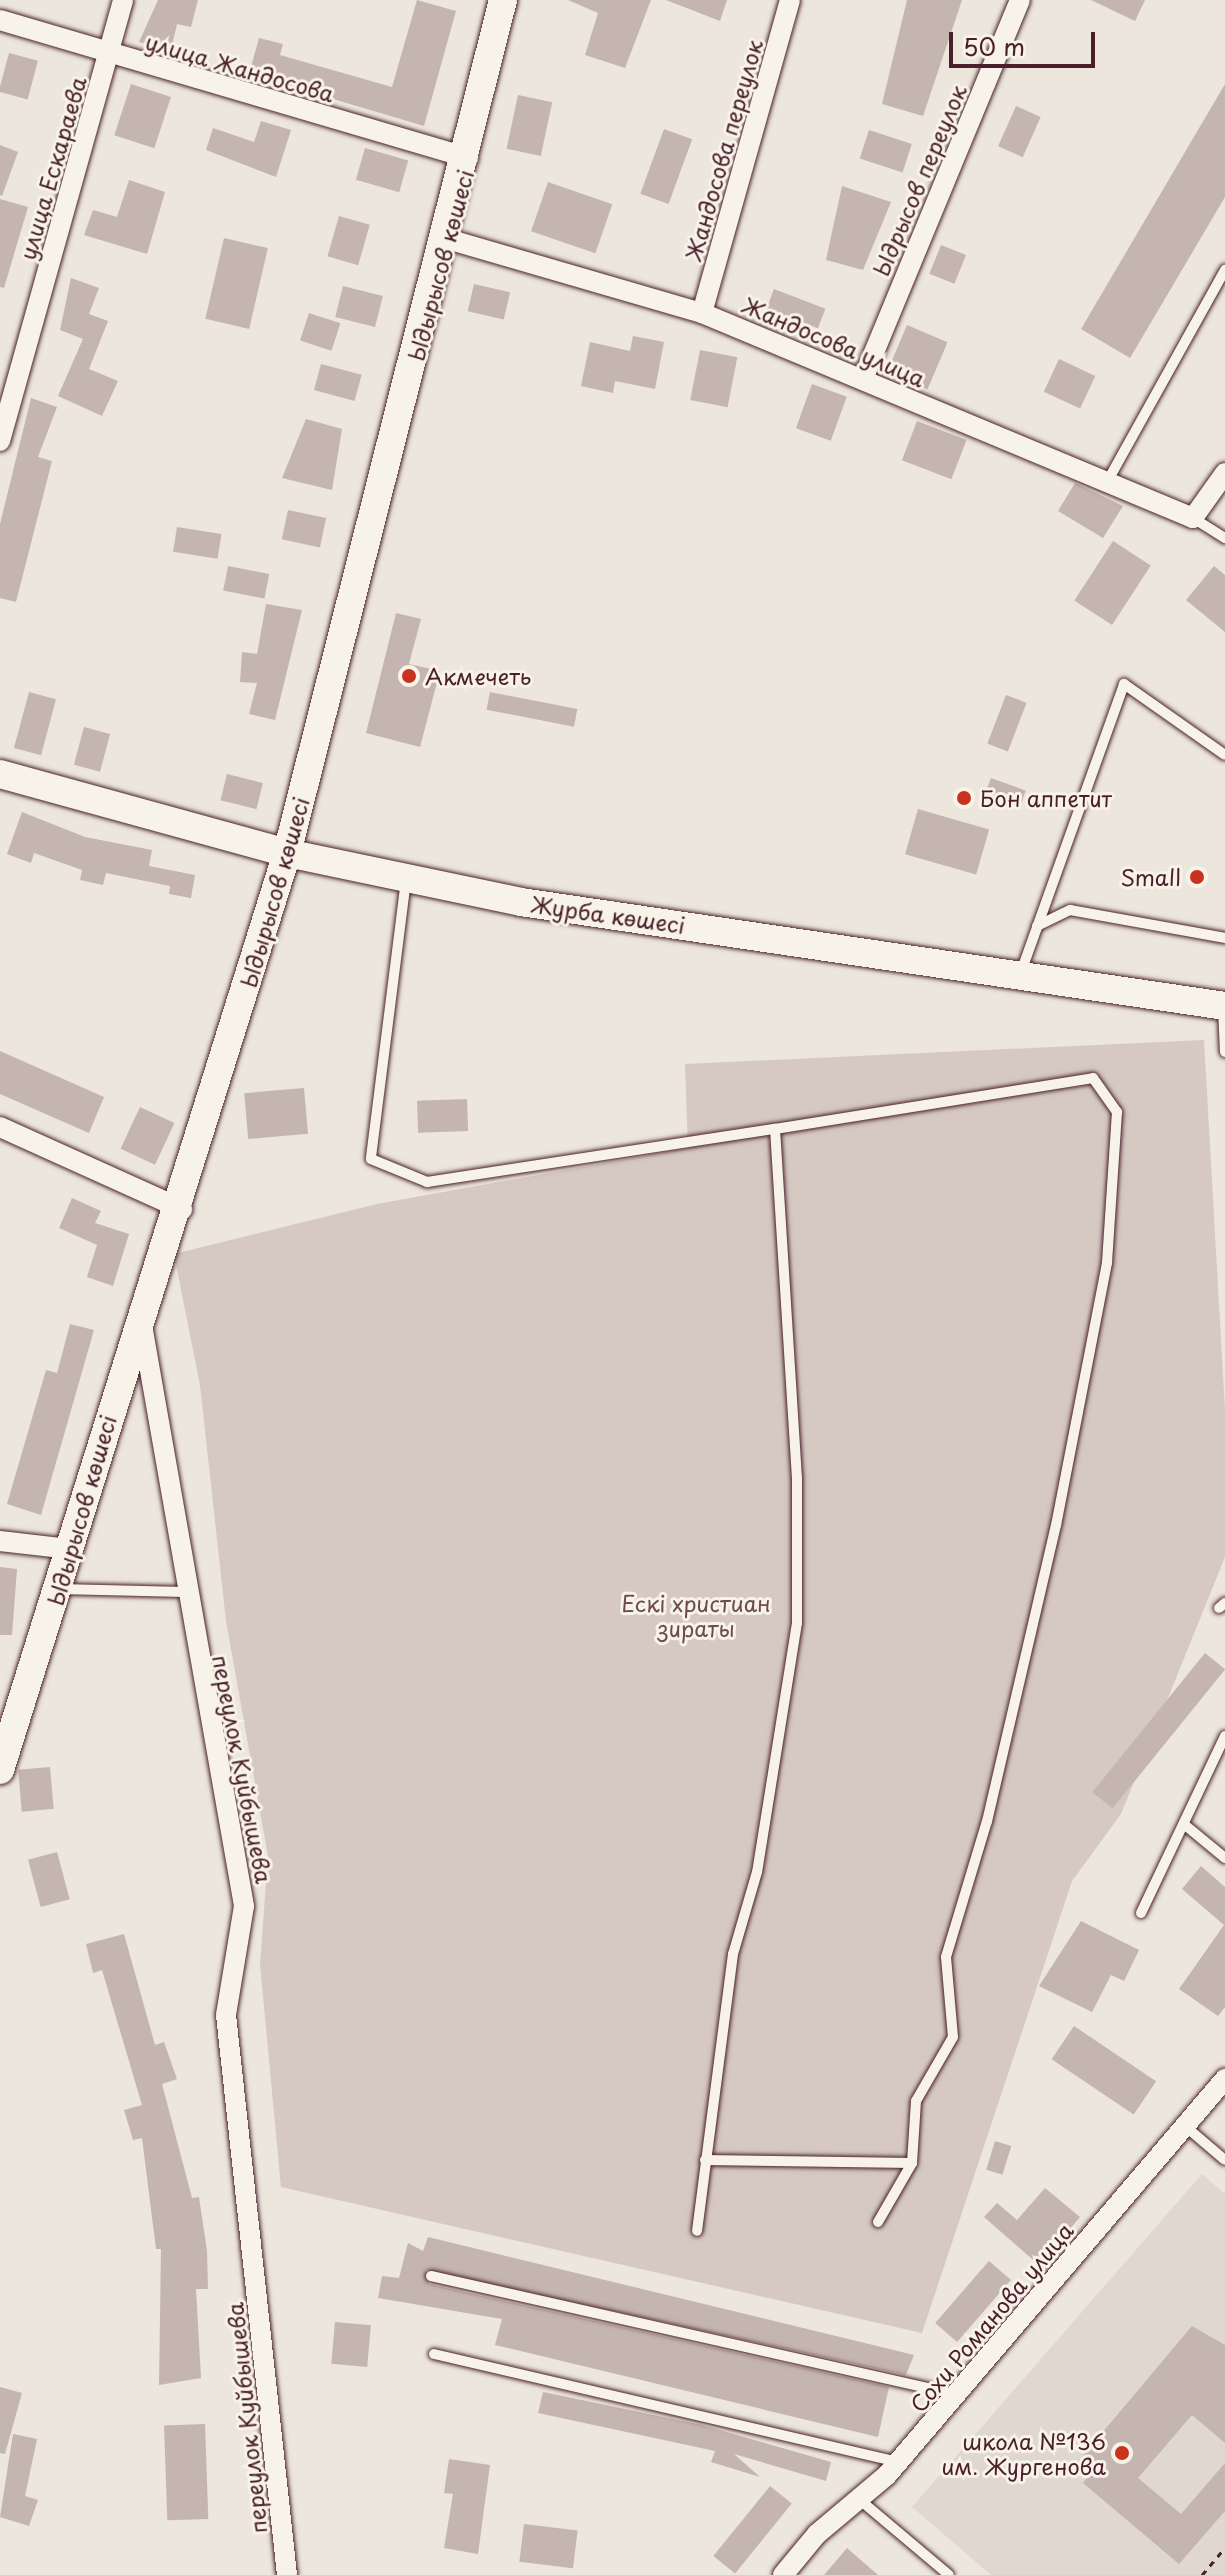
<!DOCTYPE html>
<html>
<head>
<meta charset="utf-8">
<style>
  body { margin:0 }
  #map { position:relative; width:1225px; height:2575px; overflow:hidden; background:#ece6dd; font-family:"Playpen Sans",sans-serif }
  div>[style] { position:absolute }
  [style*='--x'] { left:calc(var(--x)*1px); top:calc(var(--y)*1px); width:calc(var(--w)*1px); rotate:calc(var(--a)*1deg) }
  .built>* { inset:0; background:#e0d7d0 }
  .green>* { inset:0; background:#d5c9c2 }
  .building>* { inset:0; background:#c4b5b0; transform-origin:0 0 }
  .path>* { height:3px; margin-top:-1.5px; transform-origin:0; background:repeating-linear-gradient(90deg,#4a1f2b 0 6px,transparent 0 12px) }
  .roads { filter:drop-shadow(0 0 2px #4a1f2b) drop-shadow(0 0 2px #4a1f2b) }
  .lane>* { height:10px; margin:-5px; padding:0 5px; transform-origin:5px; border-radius:5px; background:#f7f3e8 }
  .street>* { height:20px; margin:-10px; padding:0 10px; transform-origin:10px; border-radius:10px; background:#f7f3e8 }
  .secondary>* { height:28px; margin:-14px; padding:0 14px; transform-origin:14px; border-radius:14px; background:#f7f3e8 }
  .dots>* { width:22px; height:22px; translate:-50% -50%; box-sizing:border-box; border:4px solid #f7f3e8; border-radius:50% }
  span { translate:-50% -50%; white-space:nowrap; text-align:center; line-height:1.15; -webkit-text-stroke:6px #f7f3e8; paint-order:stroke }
  .street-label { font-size:22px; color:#4a1f2b }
  .poi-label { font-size:22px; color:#4a1f2b }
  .left { translate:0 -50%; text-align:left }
  .right { translate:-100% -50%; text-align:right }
  .park-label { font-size:22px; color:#6d4a51 }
  .scale { position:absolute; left:949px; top:32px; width:146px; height:36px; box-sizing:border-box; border:4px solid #4a1f2b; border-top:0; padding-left:10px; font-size:24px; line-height:28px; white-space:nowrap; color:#4a1f2b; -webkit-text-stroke:6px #f7f3e8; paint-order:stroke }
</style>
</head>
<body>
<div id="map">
  <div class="built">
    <i style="clip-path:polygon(1202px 2174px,1225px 2194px,1225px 2575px,991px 2575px,912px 2507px)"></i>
  </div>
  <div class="green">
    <i style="clip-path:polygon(1204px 1040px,1225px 1410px,1225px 1557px,1121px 1814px,1072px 1881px,922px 2333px,281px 2187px,260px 1964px,268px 1856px,226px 1621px,200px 1385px,174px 1254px,377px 1204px,688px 1148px,685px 1064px)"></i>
  </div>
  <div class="building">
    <i style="clip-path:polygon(158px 0,198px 0,191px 27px,177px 24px,171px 50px,139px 42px)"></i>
    <i style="clip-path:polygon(417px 0,456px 11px,424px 126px,249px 74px,259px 38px,283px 44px,280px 55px,392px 87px)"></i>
    <i style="clip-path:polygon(568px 0,651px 0,625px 68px,585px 55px,598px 13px)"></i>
    <i style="clip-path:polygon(666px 0,727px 0,720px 21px)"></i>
    <i style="clip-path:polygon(907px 0,962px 0,923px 116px,882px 104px)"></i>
    <i style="clip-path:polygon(1091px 0,1145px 0,1135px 21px)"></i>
    <i style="left:9px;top:53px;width:30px;height:40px;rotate:15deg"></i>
    <i style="left:131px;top:84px;width:42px;height:54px;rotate:18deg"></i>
    <i style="clip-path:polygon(1225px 84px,1225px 197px,1130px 358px,1081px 329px)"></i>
    <i style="left:518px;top:95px;width:35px;height:55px;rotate:12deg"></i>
    <i style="left:1016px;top:106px;width:27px;height:44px;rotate:24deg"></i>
    <i style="clip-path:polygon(261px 121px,291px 130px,276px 177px,206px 150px,213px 128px,254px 142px)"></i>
    <i style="left:664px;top:129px;width:30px;height:69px;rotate:20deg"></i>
    <i style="left:869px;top:130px;width:45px;height:30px;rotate:18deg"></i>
    <i style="clip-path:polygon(0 145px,18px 152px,2px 196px,0 195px)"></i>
    <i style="left:365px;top:148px;width:45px;height:33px;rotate:16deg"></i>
    <i style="clip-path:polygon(129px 180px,165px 192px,147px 254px,84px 235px,93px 210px,117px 217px)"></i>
    <i style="left:548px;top:182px;width:68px;height:52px;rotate:19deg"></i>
    <i style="clip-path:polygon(842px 186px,891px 202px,863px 270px,826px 260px)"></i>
    <i style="clip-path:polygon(0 199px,28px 207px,4px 288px,0 287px)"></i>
    <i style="left:339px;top:216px;width:32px;height:42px;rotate:16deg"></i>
    <i style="left:224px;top:238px;width:45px;height:83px;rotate:13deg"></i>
    <i style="left:941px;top:245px;width:27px;height:31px;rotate:22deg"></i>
    <i style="clip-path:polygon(71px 278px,99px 288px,89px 314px,108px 321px,89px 369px,118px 381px,102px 416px,58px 396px,83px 339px,60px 330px)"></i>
    <i style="left:474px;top:284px;width:37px;height:28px;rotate:13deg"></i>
    <i style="left:343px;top:286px;width:41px;height:32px;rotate:14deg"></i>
    <i style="left:774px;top:289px;width:55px;height:21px;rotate:21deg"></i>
    <i style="left:309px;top:313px;width:33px;height:29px;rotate:18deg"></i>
    <i style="left:907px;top:325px;width:44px;height:51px;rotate:23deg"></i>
    <i style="clip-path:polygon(633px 336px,664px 342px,655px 389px,615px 381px,613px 393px,581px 386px,590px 342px,630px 351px)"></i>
    <i style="left:700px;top:350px;width:38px;height:51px;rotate:11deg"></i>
    <i style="left:1059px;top:359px;width:40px;height:36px;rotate:25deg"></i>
    <i style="left:321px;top:364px;width:42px;height:27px;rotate:15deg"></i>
    <i style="left:812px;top:384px;width:37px;height:47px;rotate:20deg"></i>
    <i style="clip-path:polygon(31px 398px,57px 407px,38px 457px,52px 461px,16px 602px,0 598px,0 524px)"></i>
    <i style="clip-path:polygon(306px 419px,342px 429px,332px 490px,282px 478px)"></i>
    <i style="left:917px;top:421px;width:53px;height:42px;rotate:21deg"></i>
    <i style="clip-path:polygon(1075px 483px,1123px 506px,1103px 538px,1058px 511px)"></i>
    <i style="left:288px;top:510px;width:39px;height:30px;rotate:12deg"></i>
    <i style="left:177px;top:527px;width:45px;height:25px;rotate:9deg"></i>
    <i style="left:1113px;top:541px;width:45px;height:71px;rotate:33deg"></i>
    <i style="left:228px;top:566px;width:42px;height:25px;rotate:11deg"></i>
    <i style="clip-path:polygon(1214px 566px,1225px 575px,1225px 632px,1186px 600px)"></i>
    <i style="clip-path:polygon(266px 604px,302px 610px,275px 720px,249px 714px,257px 683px,240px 682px,242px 652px,257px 654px)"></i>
    <i style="clip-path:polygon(396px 613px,421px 619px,409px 664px,440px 671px,420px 747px,366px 733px)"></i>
    <i style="left:29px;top:692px;width:28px;height:58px;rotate:15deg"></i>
    <i style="left:490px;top:692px;width:89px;height:18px;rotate:11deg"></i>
    <i style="left:1006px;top:695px;width:22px;height:52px;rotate:21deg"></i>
    <i style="left:84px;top:727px;width:27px;height:39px;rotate:15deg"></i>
    <i style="left:227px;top:774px;width:37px;height:27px;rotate:14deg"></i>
    <i style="left:991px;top:778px;width:37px;height:19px;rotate:20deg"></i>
    <i style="left:918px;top:809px;width:74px;height:47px;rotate:16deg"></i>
    <i style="clip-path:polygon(22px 812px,85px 837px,152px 850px,149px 866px,195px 875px,191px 898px,169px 894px,170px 886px,106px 873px,103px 885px,80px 880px,82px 870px,34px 853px,31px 863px,7px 854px)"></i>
    <i style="clip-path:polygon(0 1051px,104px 1097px,89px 1133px,0 1094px)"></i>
    <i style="left:304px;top:1088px;width:46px;height:60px;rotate:85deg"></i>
    <i style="left:467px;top:1099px;width:32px;height:50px;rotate:88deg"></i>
    <i style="left:140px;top:1107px;width:38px;height:46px;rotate:25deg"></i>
    <i style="clip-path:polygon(72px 1198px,101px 1211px,95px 1223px,129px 1234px,113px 1286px,87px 1277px,97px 1245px,59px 1228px)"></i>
    <i style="clip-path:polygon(70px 1324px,94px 1330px,41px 1515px,7px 1504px,46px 1370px,57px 1373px)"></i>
    <i style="clip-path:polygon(0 1567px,17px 1569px,12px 1635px,0 1635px)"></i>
    <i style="left:1205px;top:1653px;width:26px;height:179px;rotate:39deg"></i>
    <i style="left:50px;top:1767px;width:42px;height:32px;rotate:85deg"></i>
    <i style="left:57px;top:1852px;width:49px;height:30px;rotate:75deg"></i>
    <i style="clip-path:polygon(1201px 1866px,1225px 1887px,1225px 2007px,1218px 2016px,1179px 1989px,1224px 1925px,1182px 1889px)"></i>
    <i style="clip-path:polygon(1081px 1921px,1139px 1950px,1124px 1981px,1111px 1975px,1092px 2012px,1039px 1986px)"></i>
    <i style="clip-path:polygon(124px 1934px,155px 2045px,164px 2042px,177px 2079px,162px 2084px,192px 2198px,199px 2197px,207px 2251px,208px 2289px,196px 2289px,201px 2378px,159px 2385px,161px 2249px,156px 2249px,142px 2138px,133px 2140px,124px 2110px,142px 2105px,102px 1970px,93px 1973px,86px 1944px)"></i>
    <i style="left:1074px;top:2026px;width:99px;height:40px;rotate:34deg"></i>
    <i style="left:995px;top:2141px;width:17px;height:30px;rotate:17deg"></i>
    <i style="clip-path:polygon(1045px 2188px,1080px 2217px,1039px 2265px,984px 2217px,997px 2203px,1017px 2220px)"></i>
    <i style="clip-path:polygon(428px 2237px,914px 2355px,906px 2375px,426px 2270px,429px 2284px,889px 2387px,878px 2437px,495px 2345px,502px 2319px,378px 2298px,382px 2276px,399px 2278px,408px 2243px,423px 2251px)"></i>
    <i style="left:989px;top:2261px;width:29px;height:82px;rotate:41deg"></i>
    <i style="left:335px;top:2322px;width:36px;height:42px;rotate:5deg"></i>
    <i style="clip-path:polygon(1192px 2326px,1225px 2345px,1225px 2443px,1192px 2415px,1138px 2478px,1181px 2514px,1225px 2463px,1225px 2511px,1179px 2564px,1083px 2483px,1089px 2475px,1076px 2464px)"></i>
    <i style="clip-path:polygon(0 2387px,22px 2393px,5px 2454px,0 2453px)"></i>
    <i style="clip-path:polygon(543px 2392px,702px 2425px,831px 2462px,826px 2481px,734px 2454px,760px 2477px,711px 2462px,715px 2451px,538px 2413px)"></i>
    <i style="left:205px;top:2424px;width:95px;height:41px;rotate:88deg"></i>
    <i style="clip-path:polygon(13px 2434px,37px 2439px,25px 2496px,38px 2500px,29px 2526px,0 2517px)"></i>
    <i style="clip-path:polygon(449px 2459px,490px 2465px,478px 2554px,444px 2548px,453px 2494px,444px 2493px)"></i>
    <i style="left:770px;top:2486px;width:28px;height:90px;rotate:39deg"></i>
    <i style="left:524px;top:2524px;width:54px;height:38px;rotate:7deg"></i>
    <i style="clip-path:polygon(847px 2548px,878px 2575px,824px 2575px)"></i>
  </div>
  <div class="path">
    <i style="--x:1202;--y:2575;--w:35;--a:-50"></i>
  </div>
  <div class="roads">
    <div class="lane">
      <i style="--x:1107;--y:482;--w:243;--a:-60.9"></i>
      <i style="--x:1193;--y:518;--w:38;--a:32"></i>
      <i style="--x:406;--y:880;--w:281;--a:97.2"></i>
      <i style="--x:371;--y:1159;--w:61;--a:22.3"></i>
      <i style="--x:427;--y:1182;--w:352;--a:-8.7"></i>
      <i style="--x:775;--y:1129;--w:350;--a:86.4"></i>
      <i style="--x:797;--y:1478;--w:145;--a:90"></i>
      <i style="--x:797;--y:1623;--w:252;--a:99.1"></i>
      <i style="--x:757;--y:1872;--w:85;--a:106.3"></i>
      <i style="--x:733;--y:1954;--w:279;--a:97.4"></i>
      <i style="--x:1037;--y:926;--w:37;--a:-26"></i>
      <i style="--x:1070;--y:910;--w:158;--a:10.2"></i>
      <i style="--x:1021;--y:972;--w:306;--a:-70.3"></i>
      <i style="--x:1124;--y:684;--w:123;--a:35.1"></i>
      <i style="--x:1223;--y:1008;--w:44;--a:87.4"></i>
      <i style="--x:775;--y:1129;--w:322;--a:-9.1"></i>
      <i style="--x:1093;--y:1078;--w:42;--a:54.8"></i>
      <i style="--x:1117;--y:1112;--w:151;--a:93.8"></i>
      <i style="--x:1107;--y:1263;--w:267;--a:101"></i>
      <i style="--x:1056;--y:1525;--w:304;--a:103.1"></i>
      <i style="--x:987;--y:1821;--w:142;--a:106.8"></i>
      <i style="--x:946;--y:1957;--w:80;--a:85"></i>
      <i style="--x:953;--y:2037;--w:74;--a:120"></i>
      <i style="--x:916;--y:2101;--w:62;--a:93.7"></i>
      <i style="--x:912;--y:2163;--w:68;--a:120"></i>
      <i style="--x:59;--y:1589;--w:126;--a:1.4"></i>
      <i style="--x:1219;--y:1608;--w:8;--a:-40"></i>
      <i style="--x:1185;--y:1825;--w:52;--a:39.5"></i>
      <i style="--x:1141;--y:1913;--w:196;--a:-64.6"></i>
      <i style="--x:1185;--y:2126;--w:52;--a:40.4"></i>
      <i style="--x:705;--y:2160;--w:207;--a:0.8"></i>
      <i style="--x:431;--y:2276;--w:536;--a:12.71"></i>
      <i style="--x:434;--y:2354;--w:476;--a:13.1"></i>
      <i style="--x:860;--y:2500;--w:116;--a:40.1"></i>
    </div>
    <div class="street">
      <i style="--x:0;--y:20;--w:488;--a:16.4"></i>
      <i style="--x:447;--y:239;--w:266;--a:16.2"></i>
      <i style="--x:702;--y:313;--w:532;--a:22.66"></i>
      <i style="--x:1193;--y:518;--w:55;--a:-54.6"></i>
      <i style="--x:702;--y:313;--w:325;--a:-74.3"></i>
      <i style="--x:863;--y:379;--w:410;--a:-67.5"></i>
      <i style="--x:0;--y:441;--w:458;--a:-74.4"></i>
      <i style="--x:0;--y:1127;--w:200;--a:24.3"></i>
      <i style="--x:142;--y:1325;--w:590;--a:80.04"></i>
      <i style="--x:244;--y:1906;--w:110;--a:99.4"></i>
      <i style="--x:226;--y:2015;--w:563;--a:83.78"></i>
      <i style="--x:0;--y:1541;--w:69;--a:6.6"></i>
      <i style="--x:783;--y:2575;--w:53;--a:-50.3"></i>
      <i style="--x:817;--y:2534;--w:92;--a:-40.1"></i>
      <i style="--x:887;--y:2475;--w:521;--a:-49.52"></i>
    </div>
    <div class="secondary">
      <i style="--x:0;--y:774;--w:298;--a:15.4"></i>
      <i style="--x:287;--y:853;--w:239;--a:11.8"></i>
      <i style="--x:521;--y:902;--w:712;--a:8.4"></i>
      <i style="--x:0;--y:1770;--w:961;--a:-72.62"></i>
      <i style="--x:287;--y:853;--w:880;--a:-75.79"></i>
    </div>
  </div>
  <div class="dots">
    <i style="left:409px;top:676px;background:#c8321e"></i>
    <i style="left:964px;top:798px;background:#c8321e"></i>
    <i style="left:1197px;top:877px;background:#c8321e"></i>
    <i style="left:1122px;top:2453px;background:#c8321e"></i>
  </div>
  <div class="street-label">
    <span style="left:240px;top:67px;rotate:16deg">улица Жандосова</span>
    <span style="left:723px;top:150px;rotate:-74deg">Жандосова переулок</span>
    <span style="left:52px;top:168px;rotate:-74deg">улица Ескараева</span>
    <span style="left:919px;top:180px;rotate:-67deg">Ыдрысов переулок</span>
    <span style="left:440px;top:265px;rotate:-75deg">Ыдырысов көшесі</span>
    <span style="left:834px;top:341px;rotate:23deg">Жандосова улица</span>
    <span style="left:274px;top:892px;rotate:-74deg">Ыдырысов көшесі</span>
    <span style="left:608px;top:914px;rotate:8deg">Журба көшесі</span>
    <span style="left:81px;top:1510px;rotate:-74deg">Ыдырысов көшесі</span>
    <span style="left:243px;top:1769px;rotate:79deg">переулок Куйбышева</span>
    <span style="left:991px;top:2317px;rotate:-50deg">Сохи Романова улица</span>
    <span style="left:246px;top:2418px;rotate:-96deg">переулок Куйбышева</span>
  </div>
  <div class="poi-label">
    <span class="left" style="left:425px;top:676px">Акмечеть</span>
    <span class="left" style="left:980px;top:798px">Бон аппетит</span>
    <span class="right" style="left:1181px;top:877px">Small</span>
    <span class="right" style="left:1106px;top:2453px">школа №136<br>им. Жургенова</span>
  </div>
  <div class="park-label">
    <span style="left:696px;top:1615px">Ескі христиан<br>зираты</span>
  </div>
  <div class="scale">50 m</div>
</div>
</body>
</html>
